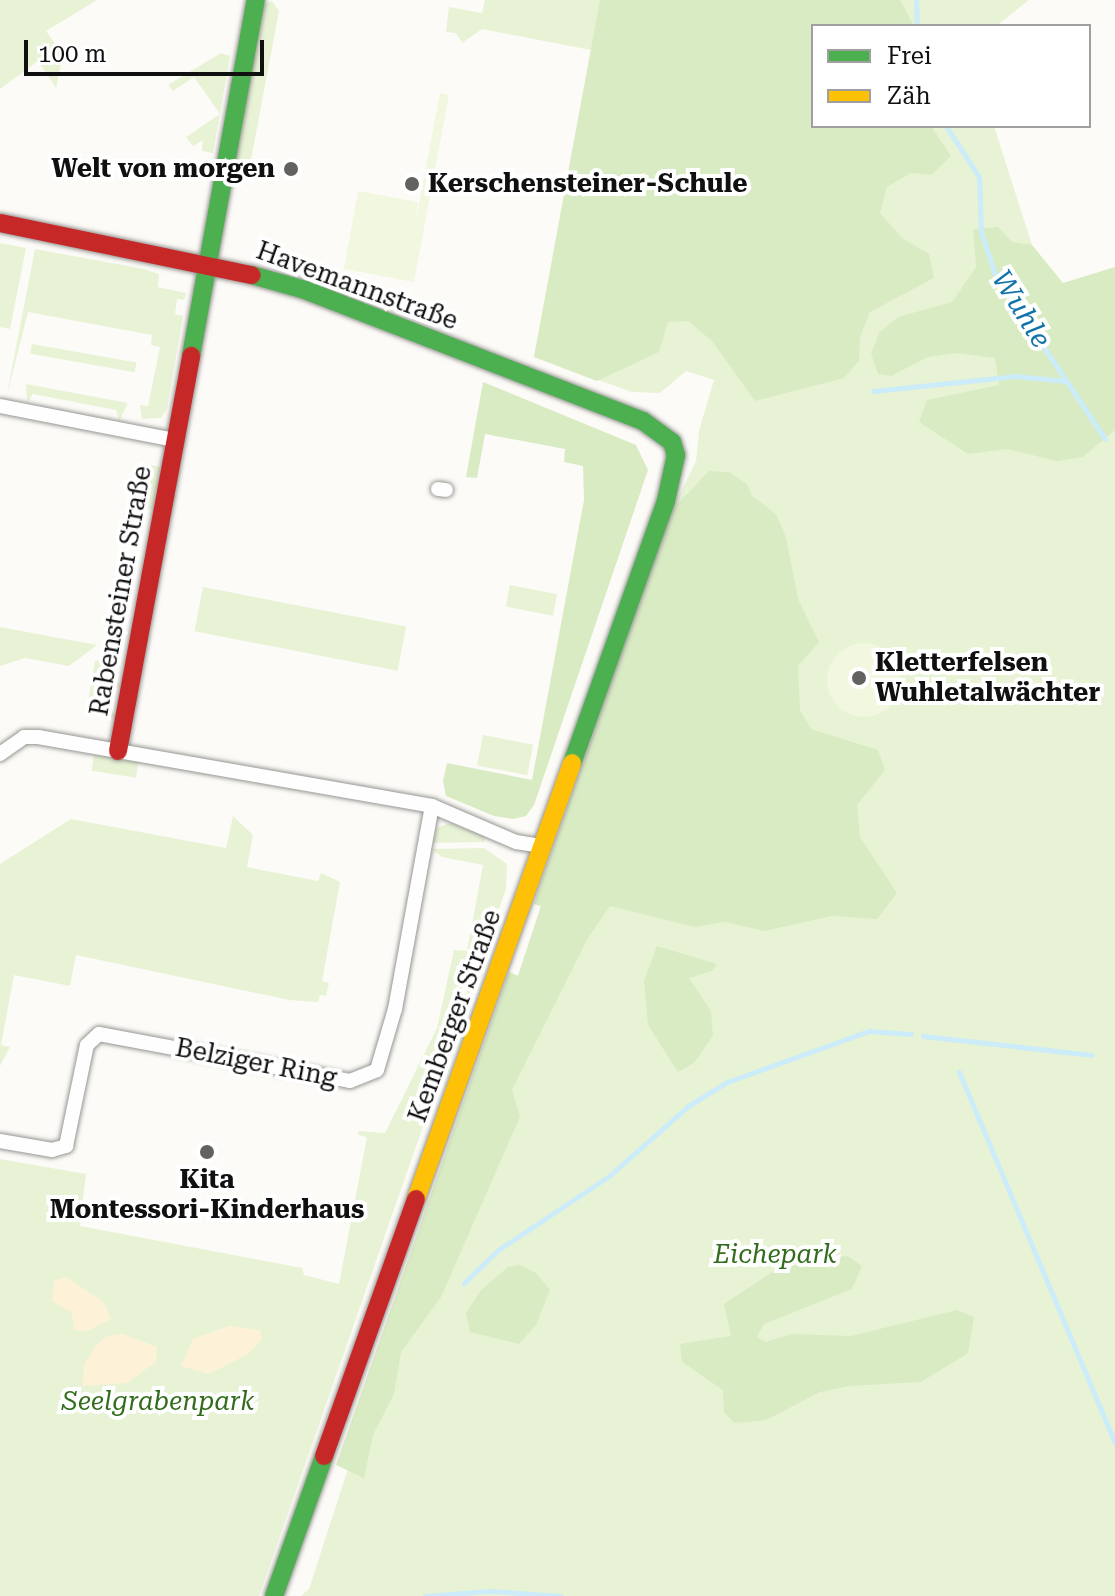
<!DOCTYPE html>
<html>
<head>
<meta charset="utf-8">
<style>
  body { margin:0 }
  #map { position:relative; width:1115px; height:1596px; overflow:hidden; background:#fcfbf7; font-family:"Roboto Serif",serif }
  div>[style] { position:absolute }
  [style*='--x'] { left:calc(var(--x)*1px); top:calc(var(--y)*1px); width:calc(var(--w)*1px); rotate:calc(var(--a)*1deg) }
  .green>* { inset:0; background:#e8f3d5; transform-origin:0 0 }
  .forest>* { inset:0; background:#d9ebc3 }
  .sand>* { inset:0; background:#fdf2d8 }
  .pitch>* { inset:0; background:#f2f7e0 }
  .round { border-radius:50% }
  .stream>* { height:5px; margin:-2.5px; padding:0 2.5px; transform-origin:2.5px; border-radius:2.5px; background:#cbecf8 }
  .roads { filter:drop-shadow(0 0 2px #969694) drop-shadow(0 0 2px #969694) }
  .street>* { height:14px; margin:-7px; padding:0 7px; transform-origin:7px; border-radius:7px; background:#fffefe }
  .fast>* { height:18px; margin:-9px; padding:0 9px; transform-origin:9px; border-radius:9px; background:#4caf50 }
  .slow>* { height:18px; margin:-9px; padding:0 9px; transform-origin:9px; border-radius:9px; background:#ffc107 }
  .jam>* { height:18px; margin:-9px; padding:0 9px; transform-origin:9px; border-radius:9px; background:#c62828 }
  .dots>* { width:22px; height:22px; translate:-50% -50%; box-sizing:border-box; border:4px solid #fff; border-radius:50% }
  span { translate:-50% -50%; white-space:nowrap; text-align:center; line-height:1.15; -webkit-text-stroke:8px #fff; paint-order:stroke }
  .poi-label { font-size:26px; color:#101010; font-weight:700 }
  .right { translate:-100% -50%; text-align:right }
  .left { translate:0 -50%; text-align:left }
  .street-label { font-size:26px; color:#101010 }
  .park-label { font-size:26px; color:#336c1c; font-style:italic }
  .water-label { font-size:28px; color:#1273a9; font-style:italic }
  .legend { position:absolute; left:811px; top:24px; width:280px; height:104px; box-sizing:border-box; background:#fff; border:2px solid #9f9f9f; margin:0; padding:10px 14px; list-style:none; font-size:24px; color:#101010 }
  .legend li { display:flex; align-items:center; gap:16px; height:40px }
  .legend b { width:40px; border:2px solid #9f9f9f }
  .scale { position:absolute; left:24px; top:40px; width:240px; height:36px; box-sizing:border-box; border:4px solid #101010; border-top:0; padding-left:10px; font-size:24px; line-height:28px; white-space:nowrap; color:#101010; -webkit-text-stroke:6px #fff; paint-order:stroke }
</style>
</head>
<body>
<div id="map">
  <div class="green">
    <i style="clip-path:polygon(0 0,97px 0,46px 31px,63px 55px,56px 88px,38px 61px,0 89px)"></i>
    <i style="clip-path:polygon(485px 0,1029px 0,996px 26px,813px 26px,813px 126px,994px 126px,1032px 245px,1115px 356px,1115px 1596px,301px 1596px,309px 1589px,509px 972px,518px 976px,541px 906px,534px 904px,540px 886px,672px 510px,696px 461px,699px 431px,714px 380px,686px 371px,660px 393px,632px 392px,534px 357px,591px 50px,482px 29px,462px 43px,456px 33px,446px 32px,449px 7px,482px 13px)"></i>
    <i style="clip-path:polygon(272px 1px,279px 11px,250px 165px,239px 169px,234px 165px,262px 5px)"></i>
    <i style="clip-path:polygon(221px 53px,230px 56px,213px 153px,202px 151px,203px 140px,193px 146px,186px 137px,220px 114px,194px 77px,173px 91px,168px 85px)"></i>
    <i style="clip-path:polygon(0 243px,26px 248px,10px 329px,0 327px)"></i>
    <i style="clip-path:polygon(35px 249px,144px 269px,159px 274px,158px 287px,186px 293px,184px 300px,177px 299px,175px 314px,183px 316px,167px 409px,161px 418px,142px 419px,140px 405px,148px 406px,160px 347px,151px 345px,152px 335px,28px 312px,6px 399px)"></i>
    <i style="left:32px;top:344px;width:106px;height:10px;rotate:10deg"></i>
    <i style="clip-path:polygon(26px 384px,128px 403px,119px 421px,116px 410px,33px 394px,27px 403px)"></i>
    <i style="left:151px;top:465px;width:10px;height:44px;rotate:11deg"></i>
    <i style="left:510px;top:585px;width:48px;height:22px;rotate:11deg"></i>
    <i style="left:203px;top:587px;width:207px;height:45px;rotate:11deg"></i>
    <i style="clip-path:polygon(0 627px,97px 645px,69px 666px,25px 658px,0 666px)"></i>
    <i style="clip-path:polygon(104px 659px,121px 687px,111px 688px,107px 711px,117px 714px,116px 719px,91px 714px,87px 708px,95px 661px)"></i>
    <i style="left:483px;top:735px;width:51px;height:31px;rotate:11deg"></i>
    <i style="left:94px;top:755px;width:45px;height:16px;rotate:9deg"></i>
    <i style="clip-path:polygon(233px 816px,253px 835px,247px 867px,318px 881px,321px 873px,340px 882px,322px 981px,329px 983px,326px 996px,320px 995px,318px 1002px,289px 1000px,76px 955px,70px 986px,14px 975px,1px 1045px,10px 1047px,0 1066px,0 864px,71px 819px,226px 848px)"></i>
    <i style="clip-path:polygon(450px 823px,486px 836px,484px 842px,432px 843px,437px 828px)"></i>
    <i style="clip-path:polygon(484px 848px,507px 864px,506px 889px,259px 1596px,0 1596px,0 1159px,86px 1174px,80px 1226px,302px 1268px,304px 1275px,339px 1284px,367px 1137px,358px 1135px,359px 1131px,385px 1133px,437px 1028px,454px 950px,467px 951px,483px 865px,442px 857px,431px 849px)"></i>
  </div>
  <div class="forest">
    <i style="clip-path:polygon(600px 0,900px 0,914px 26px,813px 26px,813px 126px,931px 126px,951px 156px,932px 175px,911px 173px,887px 187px,880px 213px,902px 238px,929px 254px,934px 278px,870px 312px,860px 337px,859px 361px,844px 378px,755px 401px,712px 341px,688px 321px,668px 322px,659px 352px,597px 381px,534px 357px)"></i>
    <i style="clip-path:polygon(998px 227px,1012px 242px,1032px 245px,1063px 283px,1115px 267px,1115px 430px,1083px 457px,1057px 461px,1007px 449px,968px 454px,919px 422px,927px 400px,999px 385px,995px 358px,957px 353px,928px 357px,891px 376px,878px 374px,871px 354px,879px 333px,898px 317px,952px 302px,976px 267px,973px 229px)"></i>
    <i style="clip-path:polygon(483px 382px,636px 445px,648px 470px,534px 805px,526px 816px,513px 819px,494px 816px,446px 796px,443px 781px,447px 763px,532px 780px,584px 500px,583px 466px,564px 462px,565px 449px,485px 434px,477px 478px,466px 477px)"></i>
    <i style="clip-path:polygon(709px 471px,729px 472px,747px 484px,752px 496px,776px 514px,786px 537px,798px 599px,819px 642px,798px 666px,800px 710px,811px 729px,878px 750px,885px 770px,857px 805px,860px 837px,897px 893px,877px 919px,832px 916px,764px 931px,725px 922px,695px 927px,610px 906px,588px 938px,512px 1090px,520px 1117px,441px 1297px,401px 1352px,394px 1394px,373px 1435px,364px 1478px,336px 1465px,509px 972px,518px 976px,541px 906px,534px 904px,540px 886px,672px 510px)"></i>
    <i style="clip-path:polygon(657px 946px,717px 964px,712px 971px,689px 978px,711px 1011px,713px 1036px,694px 1063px,678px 1072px,648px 1025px,644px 981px)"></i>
    <i style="clip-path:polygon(847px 1256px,862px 1266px,852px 1289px,764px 1324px,757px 1337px,766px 1342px,792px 1334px,851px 1336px,957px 1310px,974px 1317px,968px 1353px,921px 1382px,849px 1386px,820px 1392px,766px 1420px,734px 1423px,724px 1412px,723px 1390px,682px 1362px,680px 1344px,731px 1336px,724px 1304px,771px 1273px,813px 1259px)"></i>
    <i style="clip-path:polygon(520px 1265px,536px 1273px,550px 1290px,536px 1325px,519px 1344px,470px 1332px,466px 1313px,481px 1290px,508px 1267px)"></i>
  </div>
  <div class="sand">
    <i style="clip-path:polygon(66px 1277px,104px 1302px,111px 1319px,87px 1331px,74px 1330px,72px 1313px,52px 1301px,54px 1281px)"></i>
    <i style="clip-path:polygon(229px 1326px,260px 1330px,262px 1339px,248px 1354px,209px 1374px,181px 1366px,193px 1339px)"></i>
    <i style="clip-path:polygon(123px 1334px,157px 1347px,156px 1362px,127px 1383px,83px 1386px,84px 1364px,95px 1347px,105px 1337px)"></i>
  </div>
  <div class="pitch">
    <i style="clip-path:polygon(440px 93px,449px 95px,414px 282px,344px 269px,358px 191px,418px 202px,415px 225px)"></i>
    <i class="round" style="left:827px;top:643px;width:74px;height:74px"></i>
  </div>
  <div class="stream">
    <i style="--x:916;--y:0;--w:26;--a:88"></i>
    <i style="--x:946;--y:126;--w:61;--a:57.1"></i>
    <i style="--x:979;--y:177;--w:55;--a:87.9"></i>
    <i style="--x:981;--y:232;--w:44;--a:71.6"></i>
    <i style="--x:995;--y:274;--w:198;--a:56.3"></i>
    <i style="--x:873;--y:391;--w:144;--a:-6"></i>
    <i style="--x:1016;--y:376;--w:49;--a:5.8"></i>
    <i style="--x:923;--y:1036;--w:170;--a:6.4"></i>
    <i style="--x:959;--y:1072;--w:402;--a:67.2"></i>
    <i style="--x:464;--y:1283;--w:47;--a:-44.1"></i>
    <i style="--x:498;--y:1250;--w:133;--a:-33.7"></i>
    <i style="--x:609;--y:1176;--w:106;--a:-41.5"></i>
    <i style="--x:688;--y:1106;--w:46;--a:-31.6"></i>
    <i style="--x:727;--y:1082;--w:151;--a:-19.8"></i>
    <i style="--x:869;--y:1031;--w:42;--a:4.1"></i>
    <i style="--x:425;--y:1596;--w:65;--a:-4.4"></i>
    <i style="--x:490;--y:1591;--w:71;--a:4"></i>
  </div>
  <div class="roads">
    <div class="street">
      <i style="--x:0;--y:406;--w:178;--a:11"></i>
      <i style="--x:438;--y:489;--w:8;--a:7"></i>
      <i style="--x:0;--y:754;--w:29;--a:-35"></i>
      <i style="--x:24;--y:737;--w:14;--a:0"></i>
      <i style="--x:38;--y:737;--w:400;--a:9.9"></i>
      <i style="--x:432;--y:806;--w:91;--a:23.2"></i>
      <i style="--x:516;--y:842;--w:25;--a:9"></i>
      <i style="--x:0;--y:1141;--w:53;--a:9.8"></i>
      <i style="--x:52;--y:1150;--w:15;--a:-16"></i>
      <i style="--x:66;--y:1146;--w:103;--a:-78.3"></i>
      <i style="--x:87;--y:1045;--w:16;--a:-43"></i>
      <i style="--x:99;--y:1034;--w:255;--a:10.6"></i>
      <i style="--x:350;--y:1081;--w:29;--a:-22"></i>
      <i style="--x:377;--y:1070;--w:64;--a:-73.6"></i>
      <i style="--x:395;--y:1009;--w:206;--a:-79.7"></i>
    </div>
    <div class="fast">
      <i style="--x:252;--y:275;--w:55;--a:15.8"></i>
      <i style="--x:305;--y:290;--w:362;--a:21.2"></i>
      <i style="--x:643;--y:421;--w:36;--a:36"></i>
      <i style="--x:672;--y:442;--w:14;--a:73"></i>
      <i style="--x:676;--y:455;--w:47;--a:102.3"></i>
      <i style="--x:666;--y:501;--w:278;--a:109.7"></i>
      <i style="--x:191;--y:356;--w:362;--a:-79.7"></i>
      <i style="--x:274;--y:1596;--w:149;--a:-70.3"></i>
    </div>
    <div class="slow">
      <i style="--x:416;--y:1199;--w:463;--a:-70.3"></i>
    </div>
    <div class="jam">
      <i style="--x:0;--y:223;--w:257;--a:11.7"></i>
      <i style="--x:118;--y:751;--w:402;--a:-79.5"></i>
      <i style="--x:324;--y:1456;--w:273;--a:-70.3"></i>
    </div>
  </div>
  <div class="dots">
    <i style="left:291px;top:169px;background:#636261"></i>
    <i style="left:412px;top:184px;background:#636261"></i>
    <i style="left:859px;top:678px;background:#636261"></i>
    <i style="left:207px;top:1152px;background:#636261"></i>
  </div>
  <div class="poi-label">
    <span class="right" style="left:275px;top:169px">Welt von morgen</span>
    <span class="left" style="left:428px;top:184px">Kerschensteiner-Schule</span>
    <span class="left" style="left:875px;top:678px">Kletterfelsen<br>Wuhletalwächter</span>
    <span style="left:207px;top:1195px">Kita<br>Montessori-Kinderhaus</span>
  </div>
  <div class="street-label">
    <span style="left:357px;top:286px;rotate:20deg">Havemannstraße</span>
    <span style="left:121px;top:591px;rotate:-80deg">Rabensteiner Straße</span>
    <span style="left:455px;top:1016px;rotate:-70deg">Kemberger Straße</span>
    <span style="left:256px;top:1063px;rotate:11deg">Belziger Ring</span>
  </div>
  <div class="park-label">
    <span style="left:775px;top:1255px">Eichepark</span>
    <span style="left:158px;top:1402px">Seelgrabenpark</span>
  </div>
  <div class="water-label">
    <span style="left:1021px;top:309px;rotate:58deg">Wuhle</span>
  </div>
  <ul class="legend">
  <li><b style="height:10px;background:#4caf50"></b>Frei</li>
  <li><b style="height:10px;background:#ffc107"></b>Zäh</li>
  </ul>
  <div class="scale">100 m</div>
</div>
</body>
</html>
